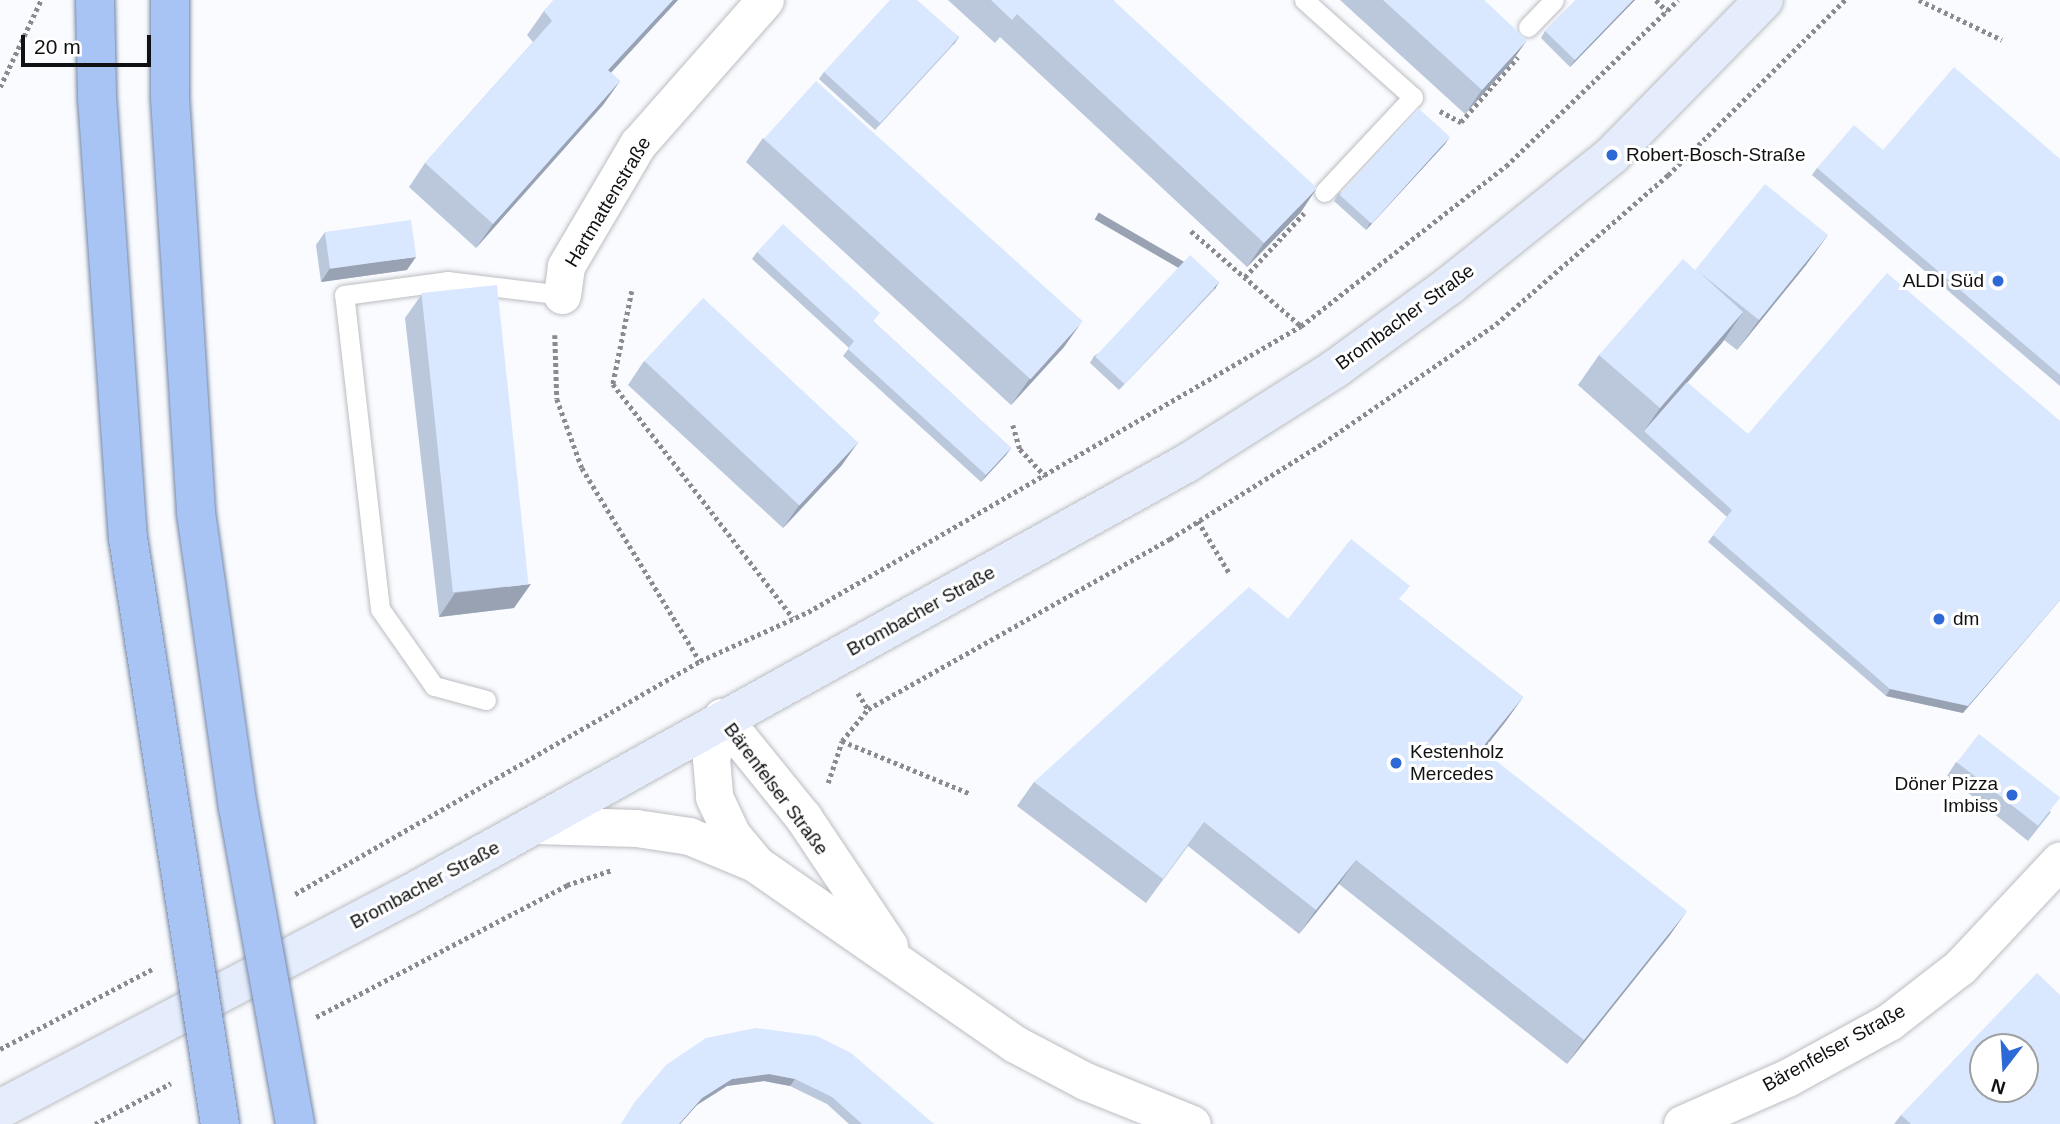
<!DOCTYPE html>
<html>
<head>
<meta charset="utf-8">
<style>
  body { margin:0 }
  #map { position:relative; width:2060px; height:1124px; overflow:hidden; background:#f9fbfe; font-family:Arial,sans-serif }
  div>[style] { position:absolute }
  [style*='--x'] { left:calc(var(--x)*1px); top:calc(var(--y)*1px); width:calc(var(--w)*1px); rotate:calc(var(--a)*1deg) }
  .path>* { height:4.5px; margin-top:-2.25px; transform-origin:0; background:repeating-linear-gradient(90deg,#8a8b8e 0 3.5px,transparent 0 7px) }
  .roads { filter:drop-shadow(0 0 2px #bbbdc1) drop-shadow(0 0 2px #bbbdc1) }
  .lane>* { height:19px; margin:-9.5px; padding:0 9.5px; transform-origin:9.5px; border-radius:9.5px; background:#fff }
  .street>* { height:37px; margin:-18.5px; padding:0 18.5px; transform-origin:18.5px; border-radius:18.5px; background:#fff }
  .secondary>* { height:38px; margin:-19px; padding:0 19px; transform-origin:19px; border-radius:19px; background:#e5edfc }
  .bridges { filter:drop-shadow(0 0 2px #7385a5) drop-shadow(0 0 2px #7385a5) }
  .highway-bridge>* { height:38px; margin:-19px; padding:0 19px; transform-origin:19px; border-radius:19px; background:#a8c4f4 }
  .wall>* { inset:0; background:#bbc7db }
  .shaded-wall>* { inset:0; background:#98a2b2; transform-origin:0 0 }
  .building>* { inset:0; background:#d9e7ff; transform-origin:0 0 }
  .dots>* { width:19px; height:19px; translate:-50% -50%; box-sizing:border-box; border:4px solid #fff; border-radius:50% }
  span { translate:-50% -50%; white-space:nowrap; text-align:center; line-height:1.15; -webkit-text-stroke:6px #fff; paint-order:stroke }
  .poi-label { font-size:19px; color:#101113 }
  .left { translate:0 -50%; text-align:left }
  .right { translate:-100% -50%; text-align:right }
  .street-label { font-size:19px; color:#101113 }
  .north { position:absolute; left:1969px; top:1033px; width:70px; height:70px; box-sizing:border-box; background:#fff; border:2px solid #9fa0a1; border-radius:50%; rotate:197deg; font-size:19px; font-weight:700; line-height:28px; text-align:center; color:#101113 }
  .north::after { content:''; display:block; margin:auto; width:24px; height:32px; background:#2d69d6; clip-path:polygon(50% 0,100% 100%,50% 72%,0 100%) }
  .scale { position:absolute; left:21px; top:35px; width:130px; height:32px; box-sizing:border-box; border:4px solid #101113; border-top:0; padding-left:9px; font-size:21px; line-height:24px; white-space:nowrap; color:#101113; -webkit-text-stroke:5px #fff; paint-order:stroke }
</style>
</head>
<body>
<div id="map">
  <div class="path">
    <i style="--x:1656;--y:0;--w:16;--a:45"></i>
    <i style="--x:1919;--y:0;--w:92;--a:25.7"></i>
    <i style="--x:0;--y:87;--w:96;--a:-64.8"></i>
    <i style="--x:1440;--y:111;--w:24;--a:28"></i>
    <i style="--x:1461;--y:122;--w:86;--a:-48.8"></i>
    <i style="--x:1191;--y:231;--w:145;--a:40.8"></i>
    <i style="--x:1245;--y:277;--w:87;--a:-47.3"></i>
    <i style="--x:632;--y:291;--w:95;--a:101.5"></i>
    <i style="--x:613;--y:384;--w:295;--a:52.4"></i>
    <i style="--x:555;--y:335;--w:64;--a:88.2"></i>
    <i style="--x:557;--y:399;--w:73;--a:70.1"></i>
    <i style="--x:582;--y:468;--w:226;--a:58.6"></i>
    <i style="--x:1013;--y:425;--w:25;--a:74"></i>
    <i style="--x:1020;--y:449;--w:37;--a:47"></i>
    <i style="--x:1198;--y:521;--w:62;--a:58.9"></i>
    <i style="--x:858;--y:693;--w:19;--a:58"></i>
    <i style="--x:842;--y:741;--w:137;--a:22.3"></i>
    <i style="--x:828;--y:783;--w:44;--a:-71.6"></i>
    <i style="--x:842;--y:741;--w:41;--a:-50.9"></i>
    <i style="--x:868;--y:709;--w:347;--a:-29.4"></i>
    <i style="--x:1170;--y:539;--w:181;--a:-32.1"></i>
    <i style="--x:1323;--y:443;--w:210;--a:-34.5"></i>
    <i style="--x:1496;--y:324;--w:228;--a:-40.9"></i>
    <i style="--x:1668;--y:175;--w:249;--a:-44.7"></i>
    <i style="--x:295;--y:894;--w:467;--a:-29.9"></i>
    <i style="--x:700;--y:661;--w:119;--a:-24.4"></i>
    <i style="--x:808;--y:612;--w:570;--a:-30.12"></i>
    <i style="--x:1301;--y:326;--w:260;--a:-38"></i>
    <i style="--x:1506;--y:166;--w:239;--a:-44"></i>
    <i style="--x:316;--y:1017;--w:284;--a:-27.7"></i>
    <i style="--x:567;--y:885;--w:47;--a:-18.4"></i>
    <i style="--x:0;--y:1049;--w:174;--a:-27.7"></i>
    <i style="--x:95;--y:1124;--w:86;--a:-28.3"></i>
  </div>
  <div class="roads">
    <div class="lane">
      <i style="--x:1304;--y:0;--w:146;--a:41.7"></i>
      <i style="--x:1413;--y:97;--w:130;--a:133.1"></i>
      <i style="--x:1528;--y:27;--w:37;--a:-46"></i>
      <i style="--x:486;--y:700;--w:54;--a:-164.9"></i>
      <i style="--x:434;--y:686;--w:94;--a:-125"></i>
      <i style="--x:380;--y:609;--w:316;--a:-96.5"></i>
      <i style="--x:344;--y:295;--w:104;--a:-7.7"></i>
      <i style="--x:447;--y:281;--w:116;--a:6.9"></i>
    </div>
    <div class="street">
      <i style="--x:562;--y:295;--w:29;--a:-82"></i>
      <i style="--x:566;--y:266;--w:142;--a:-59.5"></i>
      <i style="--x:638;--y:144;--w:192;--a:-48.6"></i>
      <i style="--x:722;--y:717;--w:43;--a:104.7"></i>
      <i style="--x:711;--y:759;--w:38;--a:85"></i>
      <i style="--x:714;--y:797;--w:42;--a:64.7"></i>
      <i style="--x:732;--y:835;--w:38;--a:50"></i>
      <i style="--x:756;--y:864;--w:315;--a:34.8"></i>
      <i style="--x:1015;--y:1044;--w:79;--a:27.9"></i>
      <i style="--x:1085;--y:1081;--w:115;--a:21.9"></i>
      <i style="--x:722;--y:717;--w:129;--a:51"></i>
      <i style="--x:803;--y:817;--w:155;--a:56.3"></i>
      <i style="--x:535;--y:825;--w:101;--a:1.7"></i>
      <i style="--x:636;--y:828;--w:54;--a:8.6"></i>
      <i style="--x:689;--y:836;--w:68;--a:22.4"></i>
      <i style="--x:1682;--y:1124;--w:115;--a:-23.7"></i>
      <i style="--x:1787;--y:1078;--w:116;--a:-28.8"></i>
      <i style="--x:1889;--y:1022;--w:90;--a:-37.8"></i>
      <i style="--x:1960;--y:967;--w:146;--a:-46.9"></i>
    </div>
    <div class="secondary">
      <i style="--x:0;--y:1109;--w:461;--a:-27.7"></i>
      <i style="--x:408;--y:895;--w:891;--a:-29.01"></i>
      <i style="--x:1187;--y:463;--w:175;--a:-32.4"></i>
      <i style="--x:1335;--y:369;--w:142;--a:-36.1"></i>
      <i style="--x:1450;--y:285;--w:208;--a:-38.7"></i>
      <i style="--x:1612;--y:155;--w:217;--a:-45.6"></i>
    </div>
  </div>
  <div class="bridges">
    <div class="highway-bridge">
      <i style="--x:95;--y:0;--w:97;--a:88.8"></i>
      <i style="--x:97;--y:97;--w:442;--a:86"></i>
      <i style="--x:128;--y:538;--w:593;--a:81.08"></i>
      <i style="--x:170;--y:0;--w:98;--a:90"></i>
      <i style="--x:170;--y:98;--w:416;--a:86.4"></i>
      <i style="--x:196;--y:513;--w:297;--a:81.9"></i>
      <i style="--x:238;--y:807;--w:322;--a:79.8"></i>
    </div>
  </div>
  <div class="wall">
    <i style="clip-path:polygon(554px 0,678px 0,611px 73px,620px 81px,603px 105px,476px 248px,409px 187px,425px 163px,533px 42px,527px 35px,544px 11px)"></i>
    <i style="clip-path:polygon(948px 0,1113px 0,1301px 212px,1247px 267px,1000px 37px,995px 43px)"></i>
    <i style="clip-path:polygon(1340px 0,1484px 0,1511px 63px,1465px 114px)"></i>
    <i style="clip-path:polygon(1576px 0,1635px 0,1570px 67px,1541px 38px,1545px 31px)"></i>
    <i style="clip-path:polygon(959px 37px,954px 44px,875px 130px,819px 79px,824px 72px)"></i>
    <i style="clip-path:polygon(763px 138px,1064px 347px,1011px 405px,746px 162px)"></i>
    <i style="clip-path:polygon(1445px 144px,1366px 230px,1334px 201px,1338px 194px)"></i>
    <i style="clip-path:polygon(1883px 150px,2060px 159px,2060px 386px,1812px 175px,1817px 168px)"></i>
    <i style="clip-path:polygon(325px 232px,407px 270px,321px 282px,316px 245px)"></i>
    <i style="clip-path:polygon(1828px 235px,1806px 265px,1737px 350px,1724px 340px,1687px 382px,1963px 713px,1886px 696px,1708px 542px,1727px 517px,1578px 385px,1599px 355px,1695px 270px)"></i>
    <i style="clip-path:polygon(757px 252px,874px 322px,1011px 448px,1006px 455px,981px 482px,843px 356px,849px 348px,752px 259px)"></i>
    <i style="clip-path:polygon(1219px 282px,1215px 289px,1119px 390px,1090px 363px,1094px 356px)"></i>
    <i style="clip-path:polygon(422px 294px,514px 608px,439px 617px,405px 318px)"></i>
    <i style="clip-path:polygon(644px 361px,842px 465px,783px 528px,628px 385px)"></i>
    <i style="clip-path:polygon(1400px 600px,1523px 697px,1506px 721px,1483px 750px,1670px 935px,1567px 1064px,1339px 884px,1299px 934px,1188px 846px,1146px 903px,1017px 806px,1034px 782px,1288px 619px)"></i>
    <i style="clip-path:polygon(1956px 762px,2051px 812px,2028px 841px,1947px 776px)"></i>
    <i style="clip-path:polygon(706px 1038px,934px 1124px,849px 1124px,827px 1104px,790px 1086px,764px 1081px,727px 1086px,697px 1105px,680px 1124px,621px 1124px)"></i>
    <i style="clip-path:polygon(1901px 1115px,2060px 1124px,1894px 1124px)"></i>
  </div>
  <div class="shaded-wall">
    <i style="clip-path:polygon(673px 0,678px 0,591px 94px,608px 70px)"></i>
    <i style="clip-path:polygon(1633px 0,1635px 0,1570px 67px,1575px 60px)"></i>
    <i style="left:959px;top:37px;width:9px;height:117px;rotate:126deg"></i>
    <i style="clip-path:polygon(1527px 40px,1511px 63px,1465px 114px,1482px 90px)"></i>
    <i style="clip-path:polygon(620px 81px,603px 105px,476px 248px,493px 224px)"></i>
    <i style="clip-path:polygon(1450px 137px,1445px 144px,1366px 230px,1370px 223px)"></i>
    <i style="clip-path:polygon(1317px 188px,1301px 212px,1247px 267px,1264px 243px)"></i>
    <i style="clip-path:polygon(1828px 235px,1806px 265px,1737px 350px,1759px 320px)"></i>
    <i style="clip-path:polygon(416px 257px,407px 270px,321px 282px,330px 268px)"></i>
    <i style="left:1219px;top:282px;width:8px;height:139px;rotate:120deg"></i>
    <i style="clip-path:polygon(1743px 312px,1722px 343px,1644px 432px,1644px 431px,1660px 408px)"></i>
    <i style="clip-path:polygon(1081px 323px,1064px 347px,1011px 405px,1028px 381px)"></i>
    <i style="clip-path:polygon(859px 441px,842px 465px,783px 528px,800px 504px)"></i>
    <i style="clip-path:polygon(1011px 448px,1006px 455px,981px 482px,986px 475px)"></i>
    <i style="clip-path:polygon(531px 584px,514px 608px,439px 617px,455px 593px)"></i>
    <i style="clip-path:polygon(2060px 600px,1963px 713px,1886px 696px,1890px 689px)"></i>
    <i style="clip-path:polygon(1523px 697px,1506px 721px,1465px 773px,1481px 749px)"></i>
    <i style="clip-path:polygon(1356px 860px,1339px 884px,1299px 934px,1316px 910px)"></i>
    <i style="clip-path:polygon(1687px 911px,1670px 935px,1567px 1064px,1584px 1040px)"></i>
    <i style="clip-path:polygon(769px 1074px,795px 1079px,790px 1086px,764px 1081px,727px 1086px,697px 1105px,680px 1124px,679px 1124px,702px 1098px,732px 1079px)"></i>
  </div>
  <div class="building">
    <i style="clip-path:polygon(554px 0,673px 0,608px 70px,620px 81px,493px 224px,425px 163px,552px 21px,544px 11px)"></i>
    <i style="clip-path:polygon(890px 0,917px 0,959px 37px,880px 123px,824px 72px)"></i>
    <i style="clip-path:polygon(991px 0,1113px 0,1317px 188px,1264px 243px,1017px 14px,1012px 20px)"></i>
    <i style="clip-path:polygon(1383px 0,1484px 0,1527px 40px,1482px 90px)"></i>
    <i style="clip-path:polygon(1576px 0,1633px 0,1575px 60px,1545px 31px)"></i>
    <i style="clip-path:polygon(1954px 67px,2060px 159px,2060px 375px,1817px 168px,1854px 125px,1883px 150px)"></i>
    <i style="left:816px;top:81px;width:359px;height:78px;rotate:42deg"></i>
    <i style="left:1418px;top:108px;width:43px;height:117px;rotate:42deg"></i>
    <i style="clip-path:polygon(1765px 184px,1828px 235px,1759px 320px,1699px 272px,1743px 312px,1660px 408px,1599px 355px,1683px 259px,1695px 270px)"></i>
    <i style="left:411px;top:220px;width:37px;height:87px;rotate:82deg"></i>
    <i style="clip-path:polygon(783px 224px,880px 313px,873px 321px,1011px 448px,986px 475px,848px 349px,854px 341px,757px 252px)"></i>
    <i style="left:1190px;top:255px;width:40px;height:139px;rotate:43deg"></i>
    <i style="clip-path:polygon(1887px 273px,2060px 421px,2060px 600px,1968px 706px,1890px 689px,1713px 535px,1732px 510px,1644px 431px,1687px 382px,1748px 434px)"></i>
    <i style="left:497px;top:285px;width:301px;height:76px;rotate:84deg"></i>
    <i style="left:703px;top:298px;width:212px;height:86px;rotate:43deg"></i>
    <i style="clip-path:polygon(1351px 539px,1410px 586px,1399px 599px,1523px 697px,1481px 749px,1687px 911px,1584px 1040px,1356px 860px,1316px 910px,1204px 822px,1163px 879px,1034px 782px,1249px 587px,1288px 619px)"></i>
    <i style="left:1979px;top:734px;width:103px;height:36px;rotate:38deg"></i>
    <i style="clip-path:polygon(evenodd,2037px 973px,2060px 995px,2060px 1124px,1911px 1124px,1901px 1115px,2037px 973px,1983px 1047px,2025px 1047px,2025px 1089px,1983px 1089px,1983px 1047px)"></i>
    <i style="clip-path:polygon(756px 1028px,817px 1036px,851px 1053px,934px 1124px,862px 1124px,832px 1097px,795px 1079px,769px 1074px,732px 1079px,702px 1098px,679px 1124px,621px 1124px,634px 1103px,666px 1065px,706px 1038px)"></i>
  </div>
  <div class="dots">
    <i style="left:1612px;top:155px;background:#2d69d6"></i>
    <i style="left:1998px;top:281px;background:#2d69d6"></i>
    <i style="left:1939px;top:619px;background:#2d69d6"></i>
    <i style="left:1396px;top:763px;background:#2d69d6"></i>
    <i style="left:2012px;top:795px;background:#2d69d6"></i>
  </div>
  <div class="poi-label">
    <span class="left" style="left:1626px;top:155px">Robert-Bosch-Straße</span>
    <span class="right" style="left:1984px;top:281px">ALDI Süd</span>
    <span class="left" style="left:1953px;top:619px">dm</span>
    <span class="left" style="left:1410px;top:763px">Kestenholz<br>Mercedes</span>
    <span class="right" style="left:1998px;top:795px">Döner Pizza<br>Imbiss</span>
  </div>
  <div class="street-label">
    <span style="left:608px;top:202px;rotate:-59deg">Hartmattenstraße</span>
    <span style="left:1405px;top:317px;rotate:-36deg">Brombacher Straße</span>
    <span style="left:921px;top:611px;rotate:-29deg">Brombacher Straße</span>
    <span style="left:776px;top:789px;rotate:53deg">Bärenfelser Straße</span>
    <span style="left:425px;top:885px;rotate:-28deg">Brombacher Straße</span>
    <span style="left:1834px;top:1048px;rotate:-29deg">Bärenfelser Straße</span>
  </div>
  <div class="north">N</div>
  <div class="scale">20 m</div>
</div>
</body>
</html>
